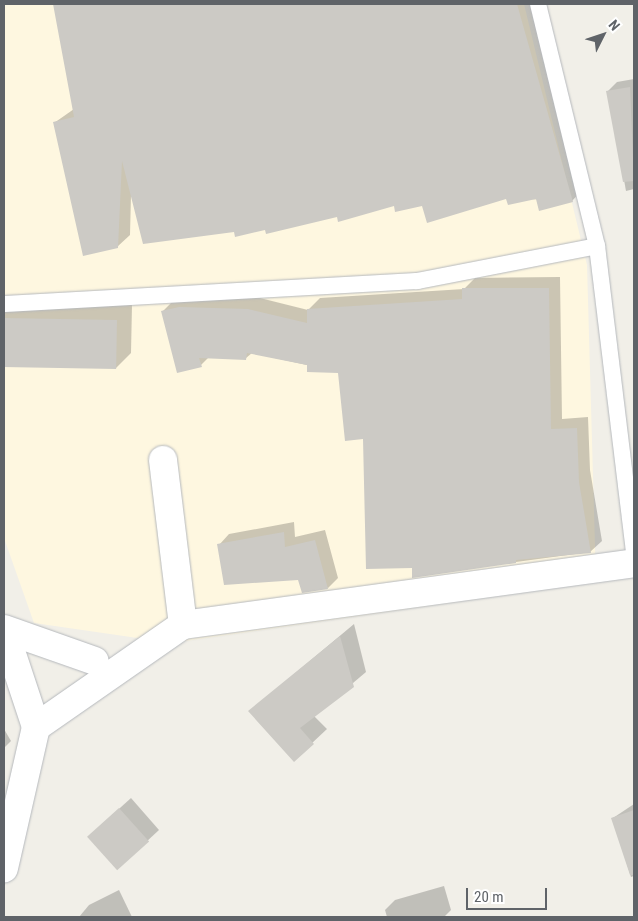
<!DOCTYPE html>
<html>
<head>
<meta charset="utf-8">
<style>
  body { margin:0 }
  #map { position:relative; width:638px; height:921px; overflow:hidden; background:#f1efe8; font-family:"Roboto Condensed",sans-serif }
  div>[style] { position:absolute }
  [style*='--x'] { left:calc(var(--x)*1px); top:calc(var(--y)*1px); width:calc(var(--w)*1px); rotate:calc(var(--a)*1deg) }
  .commercial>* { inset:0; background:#fef7e0 }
  .shadow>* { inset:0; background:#0003 }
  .building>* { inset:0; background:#cccac5; transform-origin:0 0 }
  .roads { filter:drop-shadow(0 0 1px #b5b8bc) drop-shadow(0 0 1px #b5b8bc) }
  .service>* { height:16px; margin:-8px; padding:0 8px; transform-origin:8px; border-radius:8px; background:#fff }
  .minor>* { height:28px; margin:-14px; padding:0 14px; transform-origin:14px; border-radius:14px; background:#fff }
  span { translate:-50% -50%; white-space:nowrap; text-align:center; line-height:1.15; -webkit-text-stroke:5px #fff; paint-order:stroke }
  .frame { position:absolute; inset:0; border:5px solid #5f6368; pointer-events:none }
  .north { position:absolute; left:578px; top:10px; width:50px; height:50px; -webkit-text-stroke:4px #fff; paint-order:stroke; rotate:49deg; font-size:14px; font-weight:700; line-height:20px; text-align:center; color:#5f6368 }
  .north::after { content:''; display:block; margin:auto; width:18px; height:22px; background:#5f6368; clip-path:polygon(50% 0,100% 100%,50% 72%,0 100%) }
  .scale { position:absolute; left:466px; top:888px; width:81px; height:22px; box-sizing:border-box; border:2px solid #5f6368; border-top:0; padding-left:6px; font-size:15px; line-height:18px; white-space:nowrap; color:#5f6368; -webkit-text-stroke:4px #fff; paint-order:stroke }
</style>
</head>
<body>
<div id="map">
  <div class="commercial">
    <i style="clip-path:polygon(4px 4px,524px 4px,587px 265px,596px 582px,172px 643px,34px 623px,4px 538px)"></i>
  </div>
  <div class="shadow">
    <i style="clip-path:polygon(54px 4px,532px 4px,584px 188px,572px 201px,507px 198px,395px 205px,235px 231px,131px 195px,130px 235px,117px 247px,54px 123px,74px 109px)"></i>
    <i style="clip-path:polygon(634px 79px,634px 189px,626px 191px,608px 91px,617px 82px)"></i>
    <i style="clip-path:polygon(560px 277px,562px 419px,588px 417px,590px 470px,602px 541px,590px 552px,516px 562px,413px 567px,339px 372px,252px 353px,246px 358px,209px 357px,201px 365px,162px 312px,174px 300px,191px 296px,260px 298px,308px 310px,320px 298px,464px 289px,475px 278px)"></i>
    <i style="clip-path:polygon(11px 303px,132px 305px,131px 353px,116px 368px,4px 366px,4px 310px)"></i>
    <i style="clip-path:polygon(294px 522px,295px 537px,325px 530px,338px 578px,328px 588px,219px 545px,229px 534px)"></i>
    <i style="clip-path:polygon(354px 624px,366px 672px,314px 716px,327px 729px,294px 760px,250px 711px)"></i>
    <i style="clip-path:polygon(4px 729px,11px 741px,4px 748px)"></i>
    <i style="clip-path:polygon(131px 798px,159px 830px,117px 869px,99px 827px)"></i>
    <i style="clip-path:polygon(634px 804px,634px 876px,631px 877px,613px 818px)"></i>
    <i style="clip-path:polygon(444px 886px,451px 910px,444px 917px,387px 917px,385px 910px,395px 900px)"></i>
    <i style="clip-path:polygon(119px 890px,132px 917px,79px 917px,89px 905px)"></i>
  </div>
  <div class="building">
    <i style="clip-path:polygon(53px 4px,517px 4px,573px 202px,539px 211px,536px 199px,508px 205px,506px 199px,427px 223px,422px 206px,395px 212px,394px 206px,338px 222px,337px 217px,266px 234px,265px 230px,235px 237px,234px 232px,143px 244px,122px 161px,118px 248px,83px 256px,53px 122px,74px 117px)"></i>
    <i style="clip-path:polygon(630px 87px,634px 181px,623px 182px,606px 91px)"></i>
    <i style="clip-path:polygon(462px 288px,549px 288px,551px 429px,577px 428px,579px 482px,591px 553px,516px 560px,516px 563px,412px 578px,412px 568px,366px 569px,363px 439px,345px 441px,338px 373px,307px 372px,307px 365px,247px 353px,246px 360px,199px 358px,202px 367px,177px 373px,161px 311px,179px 307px,248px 309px,307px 323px,307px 309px,462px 299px)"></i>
    <i style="left:4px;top:318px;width:113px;height:49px;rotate:1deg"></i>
    <i style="clip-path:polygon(284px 532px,285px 547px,315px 540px,328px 589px,302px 593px,298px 580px,224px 585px,217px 544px)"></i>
    <i style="clip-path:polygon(340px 636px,354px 687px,300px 728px,314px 744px,294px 762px,248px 711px)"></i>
    <i style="left:119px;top:808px;width:45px;height:43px;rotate:48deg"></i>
    <i style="clip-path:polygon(634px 810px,634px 875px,630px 875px,611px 818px)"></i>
  </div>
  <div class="roads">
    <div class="service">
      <i style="--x:538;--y:4;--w:249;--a:76.3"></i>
      <i style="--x:597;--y:246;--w:310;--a:83.1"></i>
      <i style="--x:4;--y:304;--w:414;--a:-3.2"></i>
      <i style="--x:417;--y:281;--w:183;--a:-11"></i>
    </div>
    <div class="minor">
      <i style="--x:163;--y:460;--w:166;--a:83.1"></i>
      <i style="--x:4;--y:629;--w:96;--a:19.4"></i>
      <i style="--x:4;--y:630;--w:102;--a:71.7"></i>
      <i style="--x:36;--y:727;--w:145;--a:102.8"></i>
      <i style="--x:36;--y:727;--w:179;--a:-34.8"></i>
      <i style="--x:183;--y:625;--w:455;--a:-7.8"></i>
    </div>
  </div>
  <div class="frame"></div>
  <div class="north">N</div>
  <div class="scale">20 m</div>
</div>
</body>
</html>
